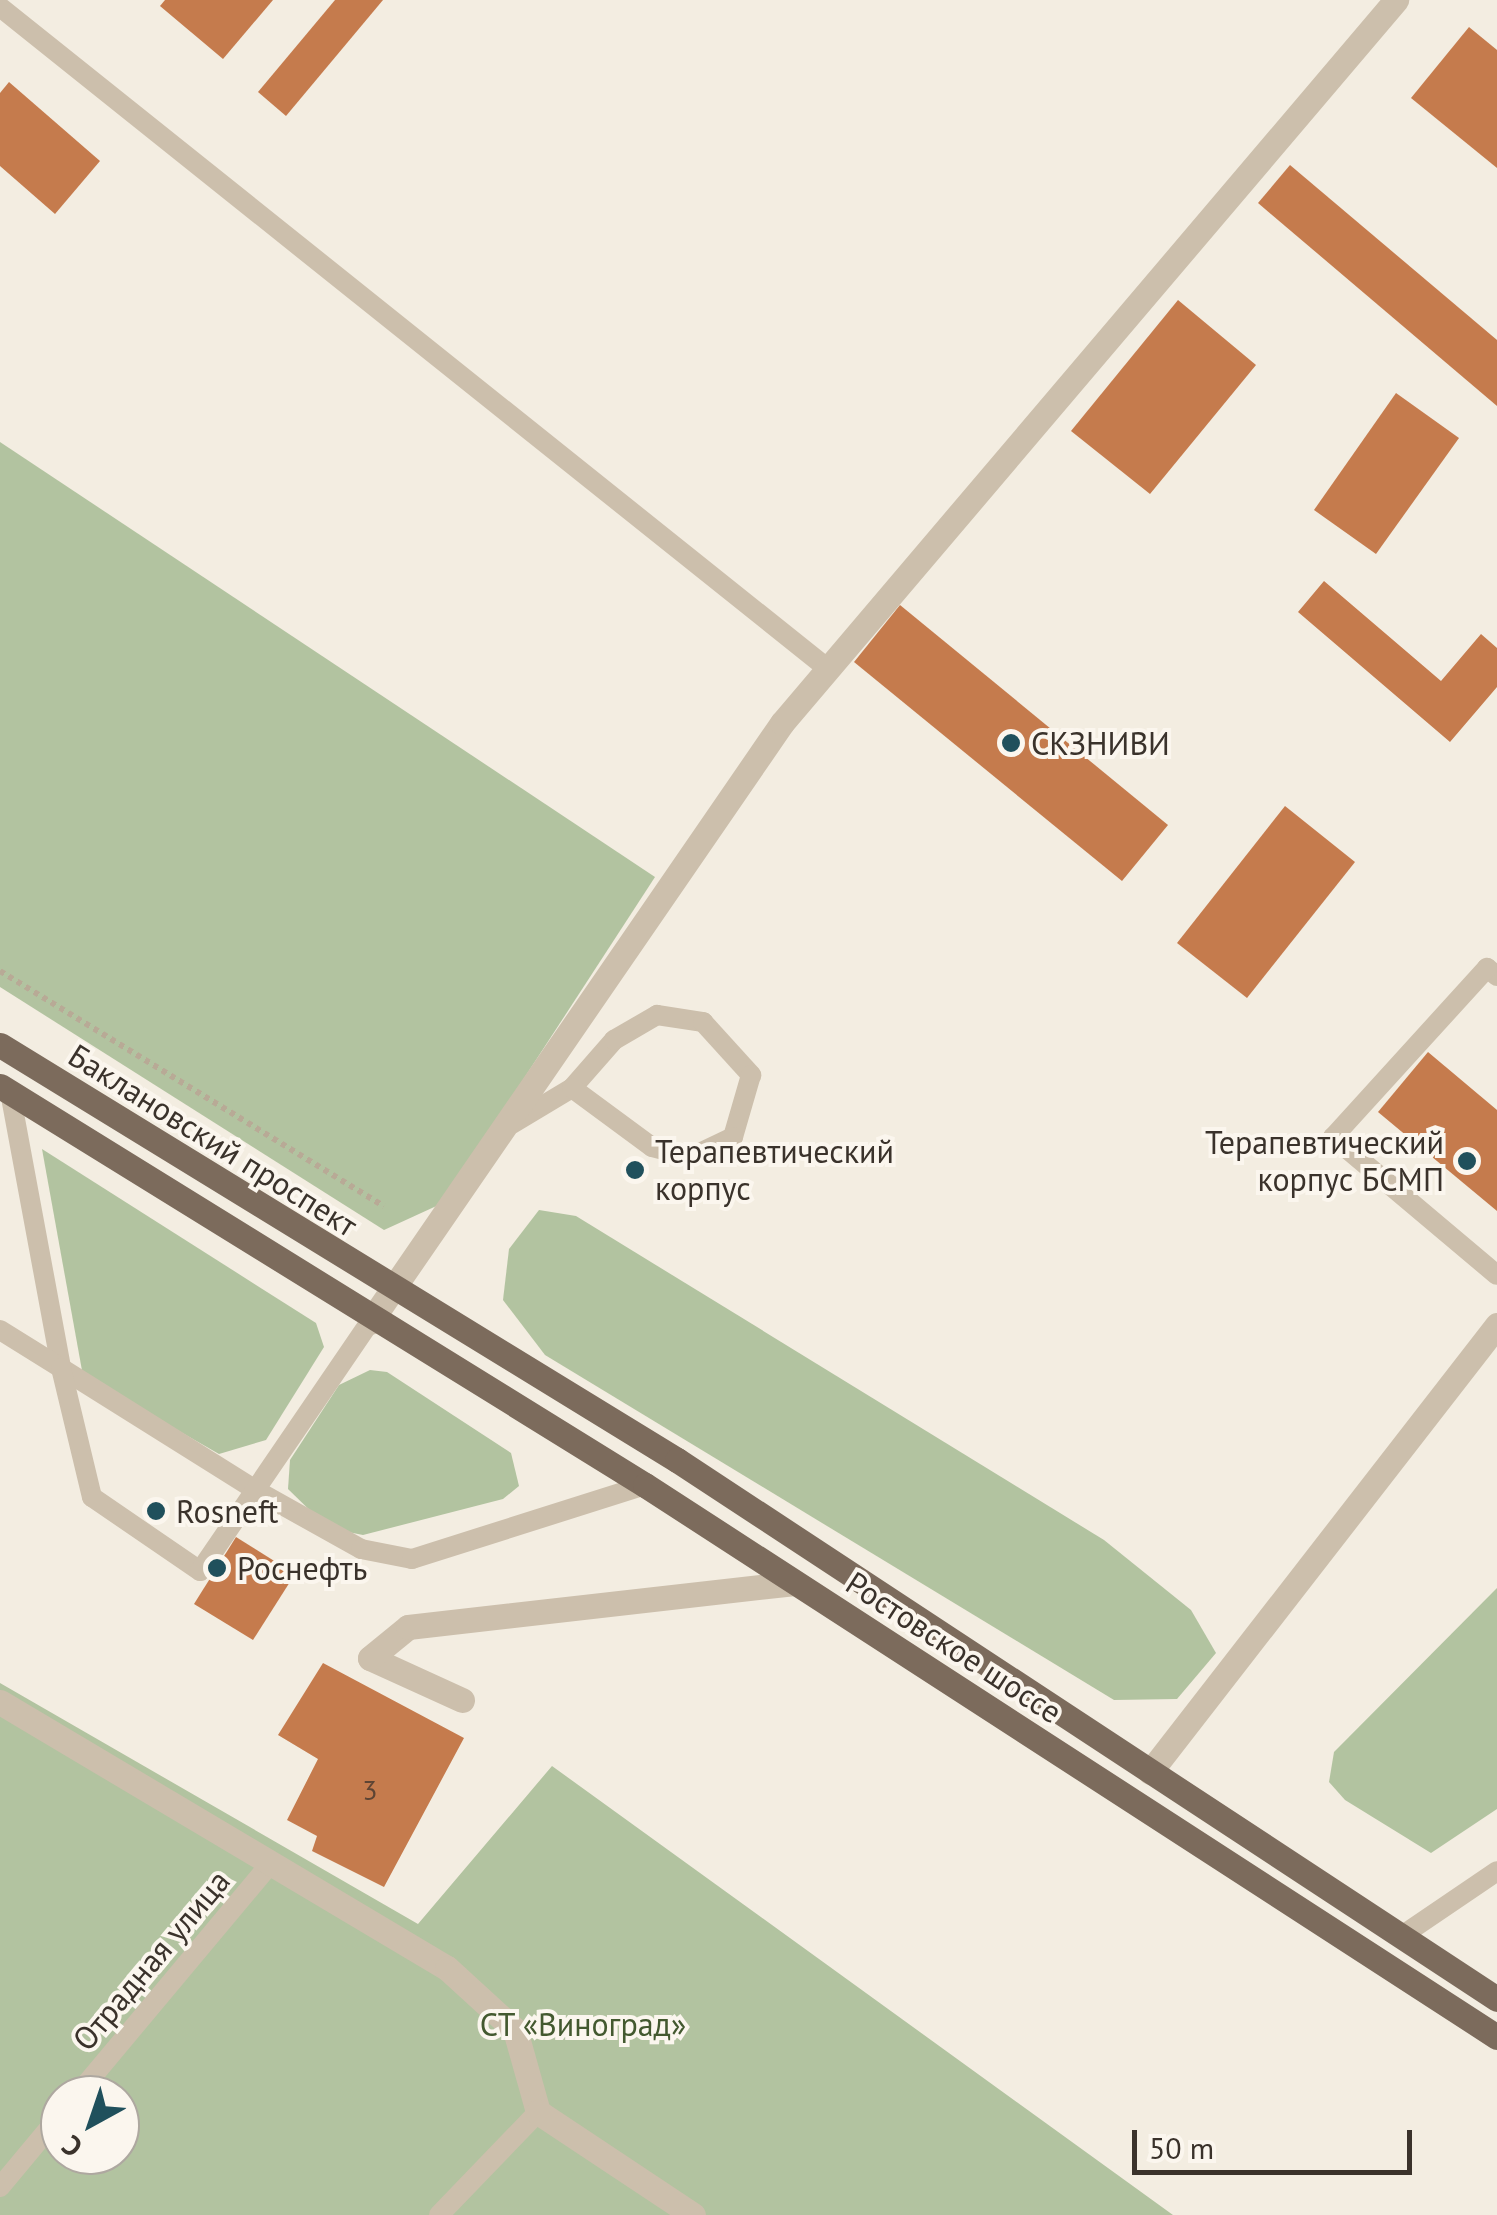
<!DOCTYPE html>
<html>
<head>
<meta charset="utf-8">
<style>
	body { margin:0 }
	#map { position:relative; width:1497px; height:2215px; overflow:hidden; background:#f3ede1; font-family:"PT Sans",sans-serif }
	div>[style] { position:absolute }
	.green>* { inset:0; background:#b2c3a0 }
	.building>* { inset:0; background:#c57b4d }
	.path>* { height:6px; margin-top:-3px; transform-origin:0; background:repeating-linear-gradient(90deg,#b8aa96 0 5px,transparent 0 10px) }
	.lane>* { height:20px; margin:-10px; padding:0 10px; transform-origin:10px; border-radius:10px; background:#ccbfac }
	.street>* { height:25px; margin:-12.5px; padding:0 12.5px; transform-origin:12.5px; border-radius:12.5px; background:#ccbfac }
	.primary>* { height:25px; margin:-12.5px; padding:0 12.5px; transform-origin:12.5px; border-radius:12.5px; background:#7c6b5c }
	.dots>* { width:28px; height:28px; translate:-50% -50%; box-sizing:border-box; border:5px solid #fbf6ee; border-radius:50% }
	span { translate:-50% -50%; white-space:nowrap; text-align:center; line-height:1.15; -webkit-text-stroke:8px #fbf6ee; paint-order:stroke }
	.number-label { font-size:28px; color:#5d4434 }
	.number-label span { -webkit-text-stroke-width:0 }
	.poi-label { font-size:32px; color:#3a322b }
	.left { translate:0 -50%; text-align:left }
	.right { translate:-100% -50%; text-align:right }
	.street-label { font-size:32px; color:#3a322b }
	.park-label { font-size:32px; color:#43592f }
	.north { position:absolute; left:40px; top:2075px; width:100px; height:100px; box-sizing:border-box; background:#fbf6ee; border:2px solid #aea8a0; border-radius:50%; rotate:220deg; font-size:28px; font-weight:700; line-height:40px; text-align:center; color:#3a322b }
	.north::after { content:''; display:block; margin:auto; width:35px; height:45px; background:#20505c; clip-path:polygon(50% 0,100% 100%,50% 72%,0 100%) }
	.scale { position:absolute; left:1132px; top:2130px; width:280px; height:45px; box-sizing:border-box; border:5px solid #3a322b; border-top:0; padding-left:12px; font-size:30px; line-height:35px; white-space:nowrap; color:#3a322b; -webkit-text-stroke:8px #fbf6ee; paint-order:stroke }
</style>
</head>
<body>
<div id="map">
	<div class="green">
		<i style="clip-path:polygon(0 442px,655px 877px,443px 1203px,384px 1230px,0 987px)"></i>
		<i style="clip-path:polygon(42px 1149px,316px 1323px,324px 1347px,266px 1440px,219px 1454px,83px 1376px)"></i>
		<i style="clip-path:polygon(539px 1210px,576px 1216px,1104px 1540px,1191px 1610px,1216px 1653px,1177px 1699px,1114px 1700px,545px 1355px,503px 1300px,509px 1249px)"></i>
		<i style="clip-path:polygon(370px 1370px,387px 1372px,511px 1453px,519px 1486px,503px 1499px,363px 1535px,328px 1528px,288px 1489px,290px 1460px,339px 1385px)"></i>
		<i style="clip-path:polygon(1497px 1588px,1497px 1809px,1431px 1853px,1345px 1800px,1329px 1782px,1334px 1752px)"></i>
		<i style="clip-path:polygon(evenodd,0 1683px,418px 1924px,552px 1766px,1173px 2215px,0 2215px,0 1683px,60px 2095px,120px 2095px,120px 2155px,60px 2155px,60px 2095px)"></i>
	</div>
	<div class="building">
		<i style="clip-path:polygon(165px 0,273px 0,223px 59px,160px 6px)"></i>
		<i style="clip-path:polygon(335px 0,383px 0,286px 116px,258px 92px)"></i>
		<i style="clip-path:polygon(1469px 27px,1497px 50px,1497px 168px,1411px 98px)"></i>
		<i style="clip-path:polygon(9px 82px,100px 161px,55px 214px,0 166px,0 93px)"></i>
		<i style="clip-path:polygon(1290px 165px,1497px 340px,1497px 406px,1258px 203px)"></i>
		<i style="clip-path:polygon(1178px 300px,1256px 365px,1150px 494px,1071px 431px)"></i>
		<i style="clip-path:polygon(1396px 393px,1459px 438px,1376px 554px,1314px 510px)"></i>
		<i style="clip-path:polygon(1324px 581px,1441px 681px,1481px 634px,1497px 648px,1497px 687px,1450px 742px,1298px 612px)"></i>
		<i style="clip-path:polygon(900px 605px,1168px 825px,1122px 881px,854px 662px)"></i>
		<i style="clip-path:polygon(1285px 806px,1355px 862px,1247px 998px,1177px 943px)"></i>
		<i style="clip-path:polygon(1428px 1052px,1497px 1110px,1497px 1211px,1378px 1112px)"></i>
		<i style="clip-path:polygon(236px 1537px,295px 1574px,253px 1640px,194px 1604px)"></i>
		<i style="clip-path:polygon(323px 1663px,464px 1738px,384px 1887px,312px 1851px,317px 1836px,287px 1820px,318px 1759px,278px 1735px)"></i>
	</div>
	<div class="path">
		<i style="left:0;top:971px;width:450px;rotate:31.5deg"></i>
	</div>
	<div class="lane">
		<i style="left:0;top:7px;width:1060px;rotate:38.64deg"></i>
		<i style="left:1497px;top:976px;width:13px;rotate:-141deg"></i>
		<i style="left:1487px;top:968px;width:229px;rotate:132.3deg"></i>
		<i style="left:1333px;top:1137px;width:214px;rotate:40.1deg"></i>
		<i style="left:10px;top:1092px;width:281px;rotate:79.5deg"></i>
		<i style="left:61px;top:1368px;width:234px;rotate:32.1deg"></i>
		<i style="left:259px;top:1492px;width:117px;rotate:29.2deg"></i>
		<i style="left:361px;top:1549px;width:52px;rotate:11.1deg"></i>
		<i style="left:412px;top:1559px;width:244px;rotate:-17.6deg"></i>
		<i style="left:512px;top:1124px;width:70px;rotate:-31deg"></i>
		<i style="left:572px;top:1088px;width:64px;rotate:-48.8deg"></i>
		<i style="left:614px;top:1040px;width:50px;rotate:-30.2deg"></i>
		<i style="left:657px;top:1015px;width:47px;rotate:8.7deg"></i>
		<i style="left:703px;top:1022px;width:72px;rotate:47.8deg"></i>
		<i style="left:751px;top:1075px;width:65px;rotate:106.2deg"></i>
		<i style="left:733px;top:1137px;width:47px;rotate:154.5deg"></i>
		<i style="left:691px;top:1157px;width:40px;rotate:-165.6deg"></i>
		<i style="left:652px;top:1147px;width:99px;rotate:-143.6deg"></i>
		<i style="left:0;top:1330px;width:72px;rotate:31.9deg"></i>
		<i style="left:61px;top:1368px;width:133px;rotate:76.5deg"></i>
		<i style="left:92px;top:1497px;width:131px;rotate:34.4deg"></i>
		<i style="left:200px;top:1571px;width:301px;rotate:-55.7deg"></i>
		<i style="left:1400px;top:1937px;width:117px;rotate:-34.2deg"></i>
		<i style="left:77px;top:2095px;width:302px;rotate:-50.1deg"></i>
		<i style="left:0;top:2187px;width:94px;rotate:-50.2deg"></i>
		<i style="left:439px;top:2215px;width:143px;rotate:-46.1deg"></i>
	</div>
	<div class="street">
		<i style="left:370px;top:1322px;width:727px;rotate:-55.48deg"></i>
		<i style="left:782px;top:723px;width:949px;rotate:-49.66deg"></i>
		<i style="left:462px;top:1700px;width:101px;rotate:-155.5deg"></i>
		<i style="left:370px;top:1658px;width:49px;rotate:-39.2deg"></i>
		<i style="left:408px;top:1627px;width:389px;rotate:-6.5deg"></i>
		<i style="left:0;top:1702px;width:520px;rotate:30.76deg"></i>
		<i style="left:447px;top:1968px;width:92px;rotate:42.4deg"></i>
		<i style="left:515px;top:2030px;width:85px;rotate:74.3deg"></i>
		<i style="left:538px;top:2112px;width:186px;rotate:33.6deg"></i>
		<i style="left:1150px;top:1772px;width:566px;rotate:-52.18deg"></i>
	</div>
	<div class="primary">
		<i style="left:0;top:1045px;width:794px;rotate:31.51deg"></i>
		<i style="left:677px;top:1460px;width:981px;rotate:33.32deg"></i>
		<i style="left:0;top:1086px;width:758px;rotate:31.74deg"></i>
		<i style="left:645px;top:1485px;width:1015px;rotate:32.94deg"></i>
	</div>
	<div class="dots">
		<i style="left:1011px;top:743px;background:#20505c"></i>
		<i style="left:1467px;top:1161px;background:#20505c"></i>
		<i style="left:635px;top:1170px;background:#20505c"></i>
		<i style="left:156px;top:1511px;background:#20505c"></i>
		<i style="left:217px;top:1568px;background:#20505c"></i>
	</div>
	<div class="number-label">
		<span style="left:370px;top:1790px">3</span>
	</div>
	<div class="poi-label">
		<span class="left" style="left:1031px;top:743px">СКЗНИВИ</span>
		<span class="right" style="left:1444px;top:1161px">Терапевтический<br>корпус БСМП</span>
		<span class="left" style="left:655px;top:1170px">Терапевтический<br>корпус</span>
		<span class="left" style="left:176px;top:1511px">Rosneft</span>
		<span class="left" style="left:237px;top:1568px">Роснефть</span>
	</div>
	<div class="street-label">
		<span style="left:213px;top:1140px;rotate:32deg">Баклановский проспект</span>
		<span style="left:954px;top:1647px;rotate:33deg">Ростовское шоссе</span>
		<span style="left:151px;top:1960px;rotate:-50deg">Отрадная улица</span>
	</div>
	<div class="park-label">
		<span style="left:583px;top:2024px">СТ «Виноград»</span>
	</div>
	<div class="north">С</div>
	<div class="scale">50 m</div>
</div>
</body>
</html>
